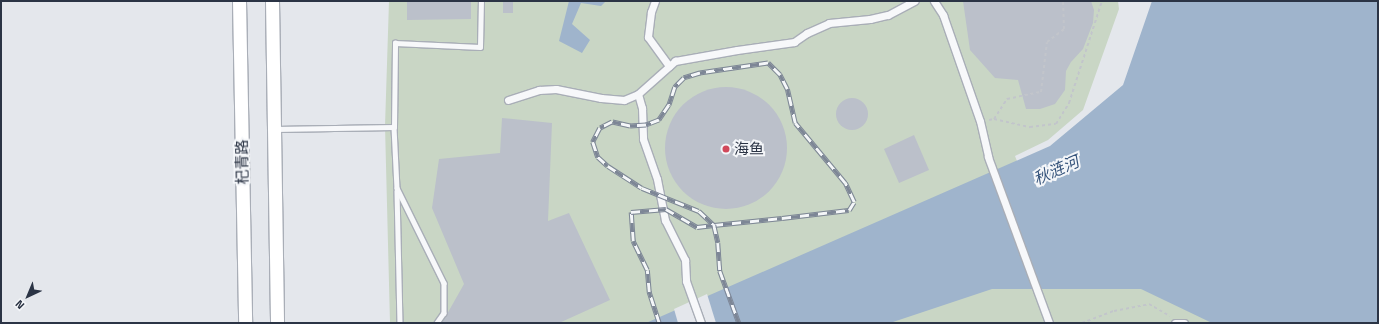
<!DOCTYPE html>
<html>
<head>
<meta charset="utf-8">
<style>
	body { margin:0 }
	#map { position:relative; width:1379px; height:324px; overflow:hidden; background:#e4e7ec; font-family:"Titillium Web","Noto Sans SC",sans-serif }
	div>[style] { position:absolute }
	.green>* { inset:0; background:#c9d6c5 }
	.water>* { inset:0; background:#9fb4cc }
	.pier>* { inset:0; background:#e4e7ec }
	.building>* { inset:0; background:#bbc0ca }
	.round { border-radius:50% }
	.path>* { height:2px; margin-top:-1px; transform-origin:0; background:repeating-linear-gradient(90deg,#c2c5cb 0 3px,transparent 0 6px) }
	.roads { filter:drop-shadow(1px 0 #a9aeb7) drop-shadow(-1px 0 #a9aeb7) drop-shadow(0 1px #a9aeb7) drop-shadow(0 -1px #a9aeb7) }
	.service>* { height:4.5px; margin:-2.25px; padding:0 2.25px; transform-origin:2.25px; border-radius:2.25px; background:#f7f8fa }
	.pedestrian>* { height:7px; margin:-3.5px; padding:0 3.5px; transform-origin:3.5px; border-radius:3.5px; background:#f7f8fa }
	.secondary>* { height:13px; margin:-6.5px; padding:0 6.5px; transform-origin:6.5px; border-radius:6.5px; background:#fff }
	.rail>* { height:4.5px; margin-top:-2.25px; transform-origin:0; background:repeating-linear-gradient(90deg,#f4f6f9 0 9px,#7d8696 0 18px); box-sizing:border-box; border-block:1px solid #7d8696 }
	.dots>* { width:11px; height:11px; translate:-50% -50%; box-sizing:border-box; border:2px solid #f4f6f9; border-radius:50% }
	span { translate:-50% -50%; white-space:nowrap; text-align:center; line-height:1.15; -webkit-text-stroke:4px #f4f6f9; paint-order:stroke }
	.poi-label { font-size:15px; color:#2b3445 }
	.left { translate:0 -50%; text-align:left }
	.street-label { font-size:15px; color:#2b3445 }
	.water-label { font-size:16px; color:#34527a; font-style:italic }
	.frame { position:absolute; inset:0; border:2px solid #2b3445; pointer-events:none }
	.north { position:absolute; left:8px; top:276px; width:40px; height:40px; -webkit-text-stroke:3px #f4f6f9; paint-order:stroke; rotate:224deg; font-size:11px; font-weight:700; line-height:16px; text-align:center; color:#2b3445 }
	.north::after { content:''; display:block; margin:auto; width:14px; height:18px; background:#2b3445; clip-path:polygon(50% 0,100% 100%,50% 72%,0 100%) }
</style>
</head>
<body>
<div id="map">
	<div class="green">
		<i style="clip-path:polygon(389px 1px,1118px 1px,1119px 9px,1083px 110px,1048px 140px,1015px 156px,1059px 271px,1150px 278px,1237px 323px,390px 323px,385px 126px)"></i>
	</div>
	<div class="water">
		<i style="clip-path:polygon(569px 1px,606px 1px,601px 6px,581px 3px,572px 24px,590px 40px,582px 53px,559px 41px)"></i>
		<i style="clip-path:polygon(1152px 1px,1378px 1px,1378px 323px,1212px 323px,1141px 289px,992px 289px,890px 323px,646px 323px,1050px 146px,1123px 85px)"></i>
	</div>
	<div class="pier">
		<i style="clip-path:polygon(707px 294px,716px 323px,678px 323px,674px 309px)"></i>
	</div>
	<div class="building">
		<i style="clip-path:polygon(407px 1px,471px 1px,471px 19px,407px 20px)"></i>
		<i style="clip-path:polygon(503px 1px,513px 1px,513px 13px,503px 13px)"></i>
		<i style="clip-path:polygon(963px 1px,1091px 1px,1094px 10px,1093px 23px,1083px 49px,1071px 62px,1066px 71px,1065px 90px,1055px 104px,1040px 109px,1026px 109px,1018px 80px,995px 78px,970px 50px)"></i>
		<i class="round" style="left:665px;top:87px;width:122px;height:122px"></i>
		<i class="round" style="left:836px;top:98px;width:32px;height:32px"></i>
		<i style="clip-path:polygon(502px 118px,552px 123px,548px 221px,569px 213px,610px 300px,559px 323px,442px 323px,464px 284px,432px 208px,439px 159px,500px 153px)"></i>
		<i style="clip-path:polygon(914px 135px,929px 170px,899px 183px,884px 149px)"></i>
	</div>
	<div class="path">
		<i style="left:994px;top:119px;width:24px;rotate:-57deg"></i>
		<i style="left:1007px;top:99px;width:35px;rotate:-12deg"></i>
		<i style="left:1041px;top:92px;width:50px;rotate:-83.2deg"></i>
		<i style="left:1047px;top:42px;width:21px;rotate:-37deg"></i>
		<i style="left:1064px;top:29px;width:28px;rotate:-92deg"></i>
		<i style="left:989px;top:120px;width:5px;rotate:-11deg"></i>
		<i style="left:994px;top:119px;width:37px;rotate:13deg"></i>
		<i style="left:1030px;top:127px;width:26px;rotate:-7deg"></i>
		<i style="left:1056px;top:124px;width:25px;rotate:-58deg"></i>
		<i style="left:1069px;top:103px;width:107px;rotate:-72.1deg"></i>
		<i style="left:1082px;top:323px;width:34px;rotate:-21deg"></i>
		<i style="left:1114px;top:311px;width:36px;rotate:-11deg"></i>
		<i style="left:1149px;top:304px;width:24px;rotate:30deg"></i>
	</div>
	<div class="roads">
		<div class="service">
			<i style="left:394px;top:127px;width:84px;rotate:-89.3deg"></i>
			<i style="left:395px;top:43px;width:85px;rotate:2.7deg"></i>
			<i style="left:480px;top:47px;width:46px;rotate:-88.8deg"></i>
			<i style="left:275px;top:129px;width:119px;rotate:-1deg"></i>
			<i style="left:394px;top:127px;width:61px;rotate:87.2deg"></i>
			<i style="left:397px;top:188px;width:106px;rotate:63.7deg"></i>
			<i style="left:444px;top:283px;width:30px;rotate:90deg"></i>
			<i style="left:444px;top:313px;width:12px;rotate:125deg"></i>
			<i style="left:397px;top:191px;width:132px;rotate:88.7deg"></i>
		</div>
		<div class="pedestrian">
			<i style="left:655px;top:1px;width:12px;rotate:110deg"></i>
			<i style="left:651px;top:12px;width:25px;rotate:97deg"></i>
			<i style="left:648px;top:37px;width:36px;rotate:54deg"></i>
			<i style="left:934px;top:1px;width:17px;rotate:57deg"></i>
			<i style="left:943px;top:15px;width:112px;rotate:70.8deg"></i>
			<i style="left:980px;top:121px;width:37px;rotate:77deg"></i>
			<i style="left:988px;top:157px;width:177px;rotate:69.8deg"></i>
			<i style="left:638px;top:94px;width:15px;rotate:74deg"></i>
			<i style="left:642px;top:108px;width:31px;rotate:88deg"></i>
			<i style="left:643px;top:139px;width:42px;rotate:70.7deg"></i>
			<i style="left:657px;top:179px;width:42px;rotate:79deg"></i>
			<i style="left:665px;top:220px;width:45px;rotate:63.4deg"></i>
			<i style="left:685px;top:260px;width:21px;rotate:87deg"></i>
			<i style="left:686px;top:281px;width:45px;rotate:70.3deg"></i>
			<i style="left:508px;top:100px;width:33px;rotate:-18deg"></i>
			<i style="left:539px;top:90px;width:17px;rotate:-3deg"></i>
			<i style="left:556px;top:89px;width:46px;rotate:11.3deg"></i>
			<i style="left:601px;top:98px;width:23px;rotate:5deg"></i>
			<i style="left:624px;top:100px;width:15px;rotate:-23deg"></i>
			<i style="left:638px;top:94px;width:50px;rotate:-41.7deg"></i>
			<i style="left:675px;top:61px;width:63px;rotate:-10.1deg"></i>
			<i style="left:737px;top:50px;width:58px;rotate:-8deg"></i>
			<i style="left:794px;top:42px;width:16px;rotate:-35deg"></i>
			<i style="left:807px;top:33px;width:24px;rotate:-24deg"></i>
			<i style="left:829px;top:23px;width:41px;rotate:-5.6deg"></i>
			<i style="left:870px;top:19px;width:18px;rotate:-13deg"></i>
			<i style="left:888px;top:15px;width:30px;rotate:-28deg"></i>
			<i style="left:1175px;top:323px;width:9px"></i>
		</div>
		<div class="secondary">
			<i style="left:239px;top:1px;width:322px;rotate:88.9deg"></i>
			<i style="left:272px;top:1px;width:322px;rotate:89.1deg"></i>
		</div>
	</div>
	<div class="rail">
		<i style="left:659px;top:323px;width:33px;rotate:-108deg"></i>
		<i style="left:649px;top:292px;width:22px;rotate:-95deg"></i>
		<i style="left:647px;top:270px;width:32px;rotate:-116deg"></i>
		<i style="left:633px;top:241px;width:29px;rotate:-94deg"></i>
		<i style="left:631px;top:212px;width:35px;rotate:-5deg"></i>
		<i style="left:666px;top:209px;width:36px;rotate:30deg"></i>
		<i style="left:697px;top:227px;width:17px;rotate:-7deg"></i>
		<i style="left:714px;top:225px;width:68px;rotate:-5.9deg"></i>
		<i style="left:782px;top:218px;width:67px;rotate:-6.8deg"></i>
		<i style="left:849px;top:210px;width:9px;rotate:-58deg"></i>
		<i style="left:854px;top:202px;width:21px;rotate:-115deg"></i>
		<i style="left:845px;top:183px;width:78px;rotate:-129.8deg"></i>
		<i style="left:795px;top:123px;width:35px;rotate:-103deg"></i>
		<i style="left:787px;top:89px;width:16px;rotate:-117deg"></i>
		<i style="left:780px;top:75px;width:17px;rotate:-135deg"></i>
		<i style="left:768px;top:63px;width:69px;rotate:171.6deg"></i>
		<i style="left:700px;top:73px;width:17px;rotate:163deg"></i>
		<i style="left:684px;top:78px;width:13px;rotate:135deg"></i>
		<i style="left:675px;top:87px;width:19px;rotate:108deg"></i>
		<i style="left:669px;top:105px;width:18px;rotate:124deg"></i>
		<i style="left:659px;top:120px;width:14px;rotate:159deg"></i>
		<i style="left:646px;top:125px;width:16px;rotate:176deg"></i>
		<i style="left:630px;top:126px;width:18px;rotate:-167deg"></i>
		<i style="left:612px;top:122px;width:13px;rotate:153deg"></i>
		<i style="left:600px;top:128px;width:16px;rotate:117deg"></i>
		<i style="left:593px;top:142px;width:16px;rotate:72deg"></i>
		<i style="left:598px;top:157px;width:13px;rotate:42deg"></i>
		<i style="left:608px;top:166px;width:40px;rotate:32.9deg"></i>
		<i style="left:642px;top:188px;width:61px;rotate:22deg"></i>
		<i style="left:699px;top:211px;width:21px;rotate:43deg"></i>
		<i style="left:714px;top:225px;width:18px;rotate:77deg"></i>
		<i style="left:718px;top:243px;width:28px;rotate:86deg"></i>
		<i style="left:720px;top:271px;width:55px;rotate:69.9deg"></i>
	</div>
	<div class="dots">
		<i style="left:726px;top:149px;background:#d1495b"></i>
	</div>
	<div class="poi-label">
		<span class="left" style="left:734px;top:149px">海鱼</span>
	</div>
	<div class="street-label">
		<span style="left:242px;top:162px;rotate:-91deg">杞青路</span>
	</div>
	<div class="water-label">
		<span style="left:1056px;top:170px;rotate:-24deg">秋涟河</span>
	</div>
	<div class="frame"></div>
	<div class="north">N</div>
</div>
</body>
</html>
